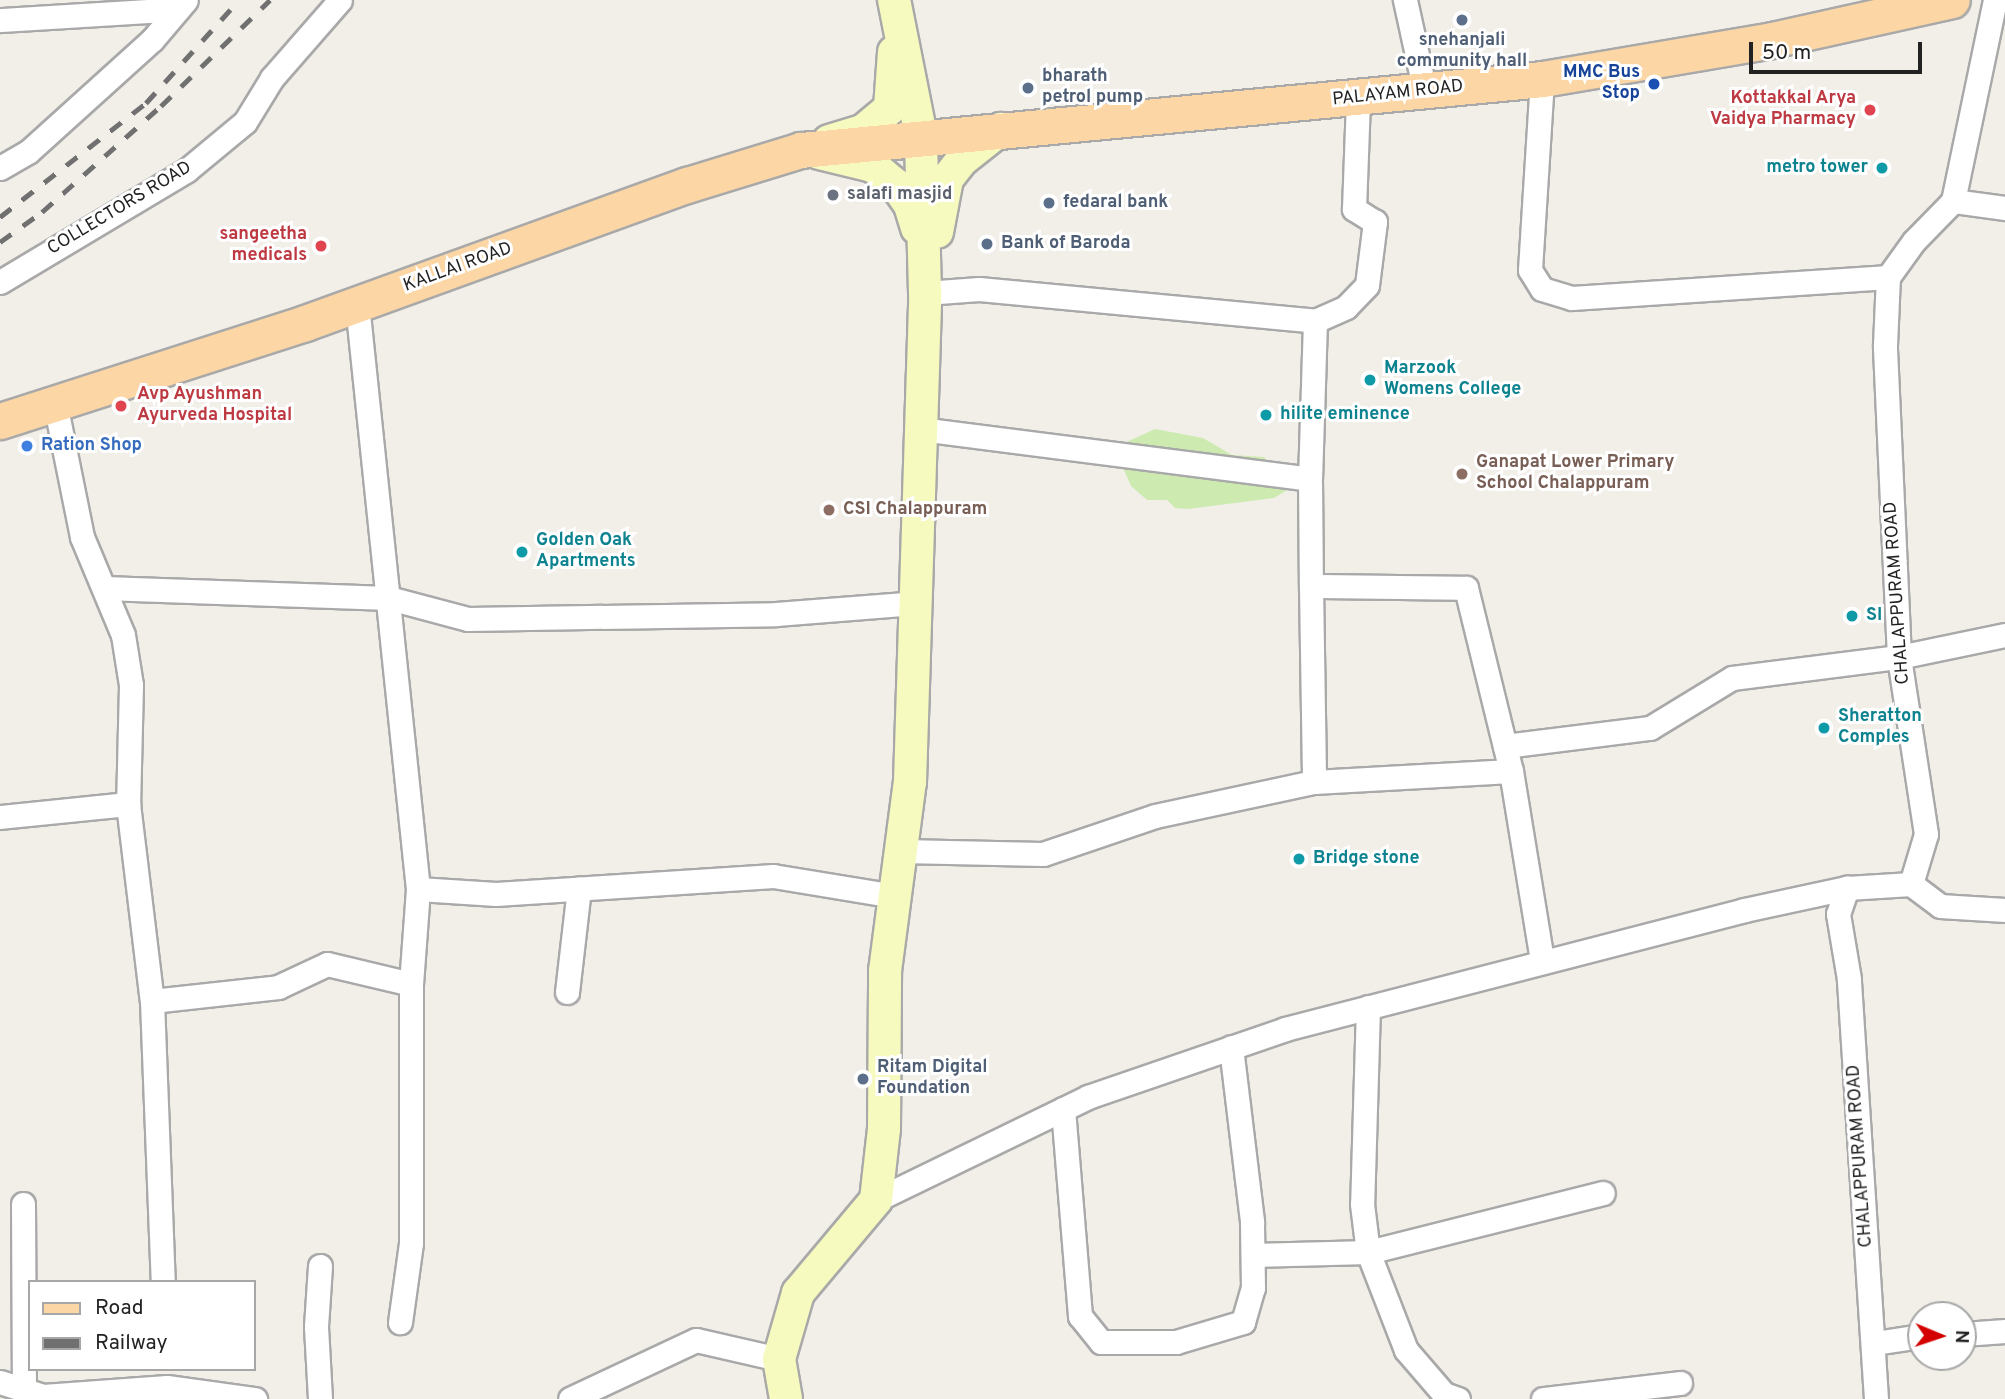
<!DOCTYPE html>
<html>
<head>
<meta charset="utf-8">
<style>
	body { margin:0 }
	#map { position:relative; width:2005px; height:1399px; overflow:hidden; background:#f2efe9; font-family:Overpass,sans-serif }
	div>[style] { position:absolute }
	.grass>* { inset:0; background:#cdebb0 }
	.roads { filter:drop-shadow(2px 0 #a9a9a9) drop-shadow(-2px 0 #a9a9a9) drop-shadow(0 2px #a9a9a9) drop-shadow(0 -2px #a9a9a9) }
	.minor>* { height:23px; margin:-11.5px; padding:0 11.5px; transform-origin:11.5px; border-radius:11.5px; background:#fff }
	.secondary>* { height:32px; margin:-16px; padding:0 16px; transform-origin:16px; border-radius:16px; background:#f7fabf }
	.primary>* { height:35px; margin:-17.5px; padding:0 17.5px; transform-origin:17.5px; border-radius:17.5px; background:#fcd6a4 }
	.rail>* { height:5px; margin-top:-2.5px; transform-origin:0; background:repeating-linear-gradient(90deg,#707070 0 14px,transparent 0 28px) }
	.dots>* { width:19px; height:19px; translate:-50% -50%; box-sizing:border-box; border:4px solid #fff; border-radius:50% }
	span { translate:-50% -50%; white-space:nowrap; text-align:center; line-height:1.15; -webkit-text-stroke:6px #fff; paint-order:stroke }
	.service-label { font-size:18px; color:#4e5e75; font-weight:700 }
	.left { translate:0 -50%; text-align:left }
	.transit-label { font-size:18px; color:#164399; font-weight:700 }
	.right { translate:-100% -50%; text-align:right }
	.street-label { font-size:18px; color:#222 }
	.health-label { font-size:18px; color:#be3a42; font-weight:700 }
	.culture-label { font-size:18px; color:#0d838f; font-weight:700 }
	.worship-label { font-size:18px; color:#5b616d; font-weight:700 }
	.shop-label { font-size:18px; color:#366cbe; font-weight:700 }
	.education-label { font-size:18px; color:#785e54; font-weight:700 }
	.legend { position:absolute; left:28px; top:1280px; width:228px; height:91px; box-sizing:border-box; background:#fff; border:2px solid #a7a7a7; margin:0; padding:9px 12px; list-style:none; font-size:21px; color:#222 }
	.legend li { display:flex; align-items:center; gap:14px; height:35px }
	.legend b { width:35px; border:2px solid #a7a7a7 }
	.north { position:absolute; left:1907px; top:1301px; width:70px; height:70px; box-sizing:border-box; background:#fff; border:2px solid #a7a7a7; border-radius:50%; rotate:92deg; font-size:19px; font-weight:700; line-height:28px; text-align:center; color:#222 }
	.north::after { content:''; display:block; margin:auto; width:24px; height:32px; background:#d40000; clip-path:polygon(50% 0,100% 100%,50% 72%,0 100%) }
	.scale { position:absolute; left:1749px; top:42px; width:173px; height:32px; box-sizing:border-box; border:4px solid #222; border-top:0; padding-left:9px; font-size:21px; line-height:24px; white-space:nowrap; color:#222; -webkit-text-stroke:5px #fff; paint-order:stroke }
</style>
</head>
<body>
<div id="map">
	<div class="grass">
		<i style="clip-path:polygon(1155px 429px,1203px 438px,1232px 455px,1264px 457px,1292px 487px,1274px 498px,1188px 509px,1175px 508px,1167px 500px,1147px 500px,1131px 486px,1120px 461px,1122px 444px)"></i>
	</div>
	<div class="roads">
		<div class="minor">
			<i style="left:1405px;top:0;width:94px;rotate:77.7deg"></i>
			<i style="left:0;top:20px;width:178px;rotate:-3.5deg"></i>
			<i style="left:1542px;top:79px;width:191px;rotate:93.6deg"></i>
			<i style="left:1530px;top:270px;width:22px;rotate:58deg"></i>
			<i style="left:1542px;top:289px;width:31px;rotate:17deg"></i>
			<i style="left:1572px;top:298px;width:317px;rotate:-3.8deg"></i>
			<i style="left:0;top:168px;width:32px;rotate:-30deg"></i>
			<i style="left:28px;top:152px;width:167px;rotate:-42.1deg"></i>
			<i style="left:152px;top:40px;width:52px;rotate:-49.6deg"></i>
			<i style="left:1953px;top:201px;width:52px;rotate:7.7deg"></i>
			<i style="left:0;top:282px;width:218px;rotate:-30.9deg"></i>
			<i style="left:187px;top:170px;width:75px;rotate:-39.6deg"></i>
			<i style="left:245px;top:122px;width:52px;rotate:-58.5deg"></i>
			<i style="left:272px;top:78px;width:103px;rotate:-48.9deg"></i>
			<i style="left:925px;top:293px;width:54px;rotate:-4.2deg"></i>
			<i style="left:979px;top:289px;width:338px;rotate:5.4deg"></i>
			<i style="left:1315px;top:321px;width:158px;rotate:91.8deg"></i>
			<i style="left:357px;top:304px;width:588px;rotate:84.05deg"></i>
			<i style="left:418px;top:889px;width:95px;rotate:94.2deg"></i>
			<i style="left:1315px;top:321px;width:34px;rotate:-24deg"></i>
			<i style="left:1346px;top:307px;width:30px;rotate:-46deg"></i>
			<i style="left:1367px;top:285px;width:64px;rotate:-82.8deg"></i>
			<i style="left:1375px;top:222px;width:25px;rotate:-148deg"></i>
			<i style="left:1354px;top:209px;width:111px;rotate:-87.9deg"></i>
			<i style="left:55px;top:403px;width:137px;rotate:78.6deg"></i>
			<i style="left:82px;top:537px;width:106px;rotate:67.3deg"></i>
			<i style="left:123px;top:635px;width:51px;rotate:80.9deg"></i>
			<i style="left:131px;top:685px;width:119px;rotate:91.4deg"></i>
			<i style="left:128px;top:804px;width:198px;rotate:83.1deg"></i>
			<i style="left:152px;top:1001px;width:281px;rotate:87.8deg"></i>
			<i style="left:921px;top:429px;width:392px;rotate:7.3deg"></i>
			<i style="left:1310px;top:479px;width:107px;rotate:89.5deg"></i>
			<i style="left:1311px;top:586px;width:155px;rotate:0.7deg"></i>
			<i style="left:1466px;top:588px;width:188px;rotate:76.2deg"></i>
			<i style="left:1511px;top:771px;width:193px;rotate:80.7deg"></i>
			<i style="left:1311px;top:586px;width:196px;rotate:89.1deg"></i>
			<i style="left:104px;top:588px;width:285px;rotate:2deg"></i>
			<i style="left:389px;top:598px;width:82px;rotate:14.9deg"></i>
			<i style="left:468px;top:619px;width:308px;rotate:-0.9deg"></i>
			<i style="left:776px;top:614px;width:139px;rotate:-4.5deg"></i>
			<i style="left:1505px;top:746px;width:146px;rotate:-7.1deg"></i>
			<i style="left:1650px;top:728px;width:96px;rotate:-31.4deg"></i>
			<i style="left:1732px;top:678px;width:168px;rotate:-7.2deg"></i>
			<i style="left:1899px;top:657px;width:108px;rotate:-11.7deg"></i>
			<i style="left:0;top:817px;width:129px;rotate:-5.8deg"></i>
			<i style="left:901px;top:851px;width:142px;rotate:1.2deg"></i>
			<i style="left:1043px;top:854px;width:118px;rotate:-18.7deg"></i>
			<i style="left:1155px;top:816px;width:163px;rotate:-12.1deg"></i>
			<i style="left:1314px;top:782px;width:197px;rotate:-3.2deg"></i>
			<i style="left:1911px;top:884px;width:36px;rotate:37deg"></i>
			<i style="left:1940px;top:906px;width:65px;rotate:3.5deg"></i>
			<i style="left:418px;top:889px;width:78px;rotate:3.7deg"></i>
			<i style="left:496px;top:894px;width:278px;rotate:-3.7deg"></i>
			<i style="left:773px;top:876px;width:124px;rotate:9.3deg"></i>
			<i style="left:567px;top:992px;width:104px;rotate:-83.4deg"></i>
			<i style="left:152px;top:1001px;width:127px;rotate:-6.3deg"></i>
			<i style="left:278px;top:987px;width:54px;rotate:-25.1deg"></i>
			<i style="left:327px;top:964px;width:86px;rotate:13.4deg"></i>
			<i style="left:411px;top:984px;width:259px;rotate:90deg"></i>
			<i style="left:411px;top:1243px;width:80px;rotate:97.9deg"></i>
			<i style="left:1368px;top:1007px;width:197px;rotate:91.7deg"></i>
			<i style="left:1362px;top:1204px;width:48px;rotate:82.9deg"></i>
			<i style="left:1368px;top:1252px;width:242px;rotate:-14.1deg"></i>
			<i style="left:1063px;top:1109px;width:208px;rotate:85.3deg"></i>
			<i style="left:1080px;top:1316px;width:33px;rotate:51deg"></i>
			<i style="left:1101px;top:1342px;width:75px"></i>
			<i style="left:1176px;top:1342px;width:70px;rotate:-16.6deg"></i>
			<i style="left:1243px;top:1322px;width:35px;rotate:-74deg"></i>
			<i style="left:1253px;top:1288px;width:67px;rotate:-90.9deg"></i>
			<i style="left:1252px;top:1221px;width:175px;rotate:-96.9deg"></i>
			<i style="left:876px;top:1200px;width:236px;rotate:-25.9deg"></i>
			<i style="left:1088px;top:1097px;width:208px;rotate:-19deg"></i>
			<i style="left:1285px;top:1029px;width:474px;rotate:-14.5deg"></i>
			<i style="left:1744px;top:910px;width:105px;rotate:-12.1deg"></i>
			<i style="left:23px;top:1204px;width:185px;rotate:89.7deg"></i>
			<i style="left:1253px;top:1255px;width:115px;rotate:-1.5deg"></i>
			<i style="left:1368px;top:1252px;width:105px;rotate:68.8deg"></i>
			<i style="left:1406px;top:1350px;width:58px;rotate:49.2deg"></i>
			<i style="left:1444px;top:1394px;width:15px;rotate:20deg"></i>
			<i style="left:320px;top:1266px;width:61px;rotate:93.8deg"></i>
			<i style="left:316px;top:1327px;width:72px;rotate:86.8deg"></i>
			<i style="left:1963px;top:1334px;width:42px;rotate:-4.1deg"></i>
			<i style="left:1875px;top:1343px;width:47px;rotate:-8.7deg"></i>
			<i style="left:0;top:1382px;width:45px;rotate:18deg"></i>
			<i style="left:43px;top:1396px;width:124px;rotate:-4.2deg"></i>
			<i style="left:167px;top:1387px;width:89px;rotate:7.8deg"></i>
			<i style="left:570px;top:1399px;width:139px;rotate:-25.1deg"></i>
			<i style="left:696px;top:1340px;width:85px;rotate:12.9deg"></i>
			<i style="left:1543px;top:1399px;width:138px;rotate:-6.7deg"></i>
			<i style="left:1876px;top:1399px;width:421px;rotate:-93.7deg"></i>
			<i style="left:1849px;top:979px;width:66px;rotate:-99.6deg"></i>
			<i style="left:1838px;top:914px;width:28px;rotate:-71deg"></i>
			<i style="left:1847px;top:888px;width:64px;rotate:-3.6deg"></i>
			<i style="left:1911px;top:884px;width:52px;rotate:-73.3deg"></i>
			<i style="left:1926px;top:834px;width:179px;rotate:-98.7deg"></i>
			<i style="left:1899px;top:657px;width:312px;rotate:-92.6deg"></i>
			<i style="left:1885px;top:345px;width:68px;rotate:-87.5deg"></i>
			<i style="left:1888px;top:277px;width:44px;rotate:-54.2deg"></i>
			<i style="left:1914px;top:241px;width:56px;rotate:-45.7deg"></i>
			<i style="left:1953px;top:201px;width:205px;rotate:-78.2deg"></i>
		</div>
		<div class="secondary">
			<i style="left:829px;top:141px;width:37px;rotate:-17deg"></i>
			<i style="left:864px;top:130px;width:34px;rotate:-40deg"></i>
			<i style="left:890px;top:108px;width:56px;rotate:-85.9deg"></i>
			<i style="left:819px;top:153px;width:56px;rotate:13.5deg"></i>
			<i style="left:873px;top:166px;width:30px;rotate:40deg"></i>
			<i style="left:896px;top:185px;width:24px;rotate:55deg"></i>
			<i style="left:910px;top:205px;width:24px;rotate:73deg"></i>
			<i style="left:937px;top:232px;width:54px;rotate:-79.3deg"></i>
			<i style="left:947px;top:179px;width:24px;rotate:-52deg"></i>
			<i style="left:962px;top:160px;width:50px;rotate:-38.5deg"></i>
			<i style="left:786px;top:1399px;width:41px;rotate:-99.9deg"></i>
			<i style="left:779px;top:1359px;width:69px;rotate:-73.9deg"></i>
			<i style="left:798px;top:1293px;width:121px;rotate:-50deg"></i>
			<i style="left:876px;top:1200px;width:71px;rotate:-83.6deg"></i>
			<i style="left:884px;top:1129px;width:158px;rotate:-89.6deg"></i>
			<i style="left:885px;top:971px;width:191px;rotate:-82.5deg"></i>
			<i style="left:910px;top:782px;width:489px;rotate:-88.2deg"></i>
			<i style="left:925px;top:293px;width:157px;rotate:-91.5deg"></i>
			<i style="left:921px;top:136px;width:139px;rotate:-101.2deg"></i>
		</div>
		<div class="primary">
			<i style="left:0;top:421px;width:320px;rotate:-17.8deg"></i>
			<i style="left:305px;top:323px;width:406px;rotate:-19.9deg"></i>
			<i style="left:687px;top:185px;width:119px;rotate:-17.1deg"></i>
			<i style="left:801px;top:150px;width:744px;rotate:-5.47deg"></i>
			<i style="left:1542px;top:79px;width:233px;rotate:-9.6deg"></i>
			<i style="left:1772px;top:40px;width:184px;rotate:-12.5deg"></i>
		</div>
	</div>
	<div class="rail">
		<i style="left:0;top:217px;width:185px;rotate:-38deg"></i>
		<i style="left:146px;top:103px;width:139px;rotate:-47.9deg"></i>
		<i style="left:0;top:242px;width:52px;rotate:-35.5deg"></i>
		<i style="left:42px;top:212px;width:159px;rotate:-41.7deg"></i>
		<i style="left:161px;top:106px;width:152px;rotate:-44.2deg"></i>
	</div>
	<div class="dots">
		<i style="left:1462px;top:20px;background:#5c6f8a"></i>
		<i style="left:1654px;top:84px;background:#1a4fb4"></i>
		<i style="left:1028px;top:88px;background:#5c6f8a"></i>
		<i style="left:1870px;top:110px;background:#e0444e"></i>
		<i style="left:1882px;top:168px;background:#0f9aa8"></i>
		<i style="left:833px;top:195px;background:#6b7280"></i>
		<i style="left:1049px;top:203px;background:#5c6f8a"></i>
		<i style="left:987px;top:244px;background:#5c6f8a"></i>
		<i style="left:321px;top:246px;background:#e0444e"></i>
		<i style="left:1370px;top:380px;background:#0f9aa8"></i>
		<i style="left:121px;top:406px;background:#e0444e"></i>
		<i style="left:1266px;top:415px;background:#0f9aa8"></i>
		<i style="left:27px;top:446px;background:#3f7fe0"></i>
		<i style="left:1462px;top:474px;background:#8d6e63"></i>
		<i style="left:829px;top:510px;background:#8d6e63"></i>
		<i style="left:522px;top:552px;background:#0f9aa8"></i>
		<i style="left:1852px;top:616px;background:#0f9aa8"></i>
		<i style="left:1824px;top:728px;background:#0f9aa8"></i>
		<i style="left:1299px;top:859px;background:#0f9aa8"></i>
		<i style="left:863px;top:1079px;background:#5c6f8a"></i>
	</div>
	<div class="service-label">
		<span style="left:1462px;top:52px">snehanjali<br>community hall</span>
		<span class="left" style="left:1042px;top:88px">bharath<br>petrol pump</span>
		<span class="left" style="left:1063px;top:203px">fedaral bank</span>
		<span class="left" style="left:1001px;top:244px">Bank of Baroda</span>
		<span class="left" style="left:877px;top:1079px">Ritam Digital<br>Foundation</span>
	</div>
	<div class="transit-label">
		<span class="right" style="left:1640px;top:84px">MMC Bus<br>Stop</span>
	</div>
	<div class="street-label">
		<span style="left:1398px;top:94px;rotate:-6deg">PALAYAM ROAD</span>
		<span style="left:120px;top:209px;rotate:-31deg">COLLECTORS ROAD</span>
		<span style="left:458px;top:268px;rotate:-20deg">KALLAI ROAD</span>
		<span style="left:1898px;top:593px;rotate:-94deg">CHALAPPURAM ROAD</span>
		<span style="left:1861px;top:1156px;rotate:-94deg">CHALAPPURAM ROAD</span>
	</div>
	<div class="health-label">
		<span class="right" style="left:1856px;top:110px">Kottakkal Arya<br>Vaidya Pharmacy</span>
		<span class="right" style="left:307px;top:246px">sangeetha<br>medicals</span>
		<span class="left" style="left:137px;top:406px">Avp Ayushman<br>Ayurveda Hospital</span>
	</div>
	<div class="culture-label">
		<span class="right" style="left:1868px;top:168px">metro tower</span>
		<span class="left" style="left:1384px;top:380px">Marzook<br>Womens College</span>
		<span class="left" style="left:1280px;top:415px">hilite eminence</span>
		<span class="left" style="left:536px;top:552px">Golden Oak<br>Apartments</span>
		<span class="left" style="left:1866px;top:616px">SI</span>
		<span class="left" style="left:1838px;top:728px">Sheratton<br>Comples</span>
		<span class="left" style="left:1313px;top:859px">Bridge stone</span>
	</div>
	<div class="worship-label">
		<span class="left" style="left:847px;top:195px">salafi masjid</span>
	</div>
	<div class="shop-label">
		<span class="left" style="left:41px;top:446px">Ration Shop</span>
	</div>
	<div class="education-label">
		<span class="left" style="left:1476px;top:474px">Ganapat Lower Primary<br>School Chalappuram</span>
		<span class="left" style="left:843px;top:510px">CSI Chalappuram</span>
	</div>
	<ul class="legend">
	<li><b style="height:9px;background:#fcd6a4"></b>Road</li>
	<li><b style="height:9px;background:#707070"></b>Railway</li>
	</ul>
	<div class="north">N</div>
	<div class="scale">50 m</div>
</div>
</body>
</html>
